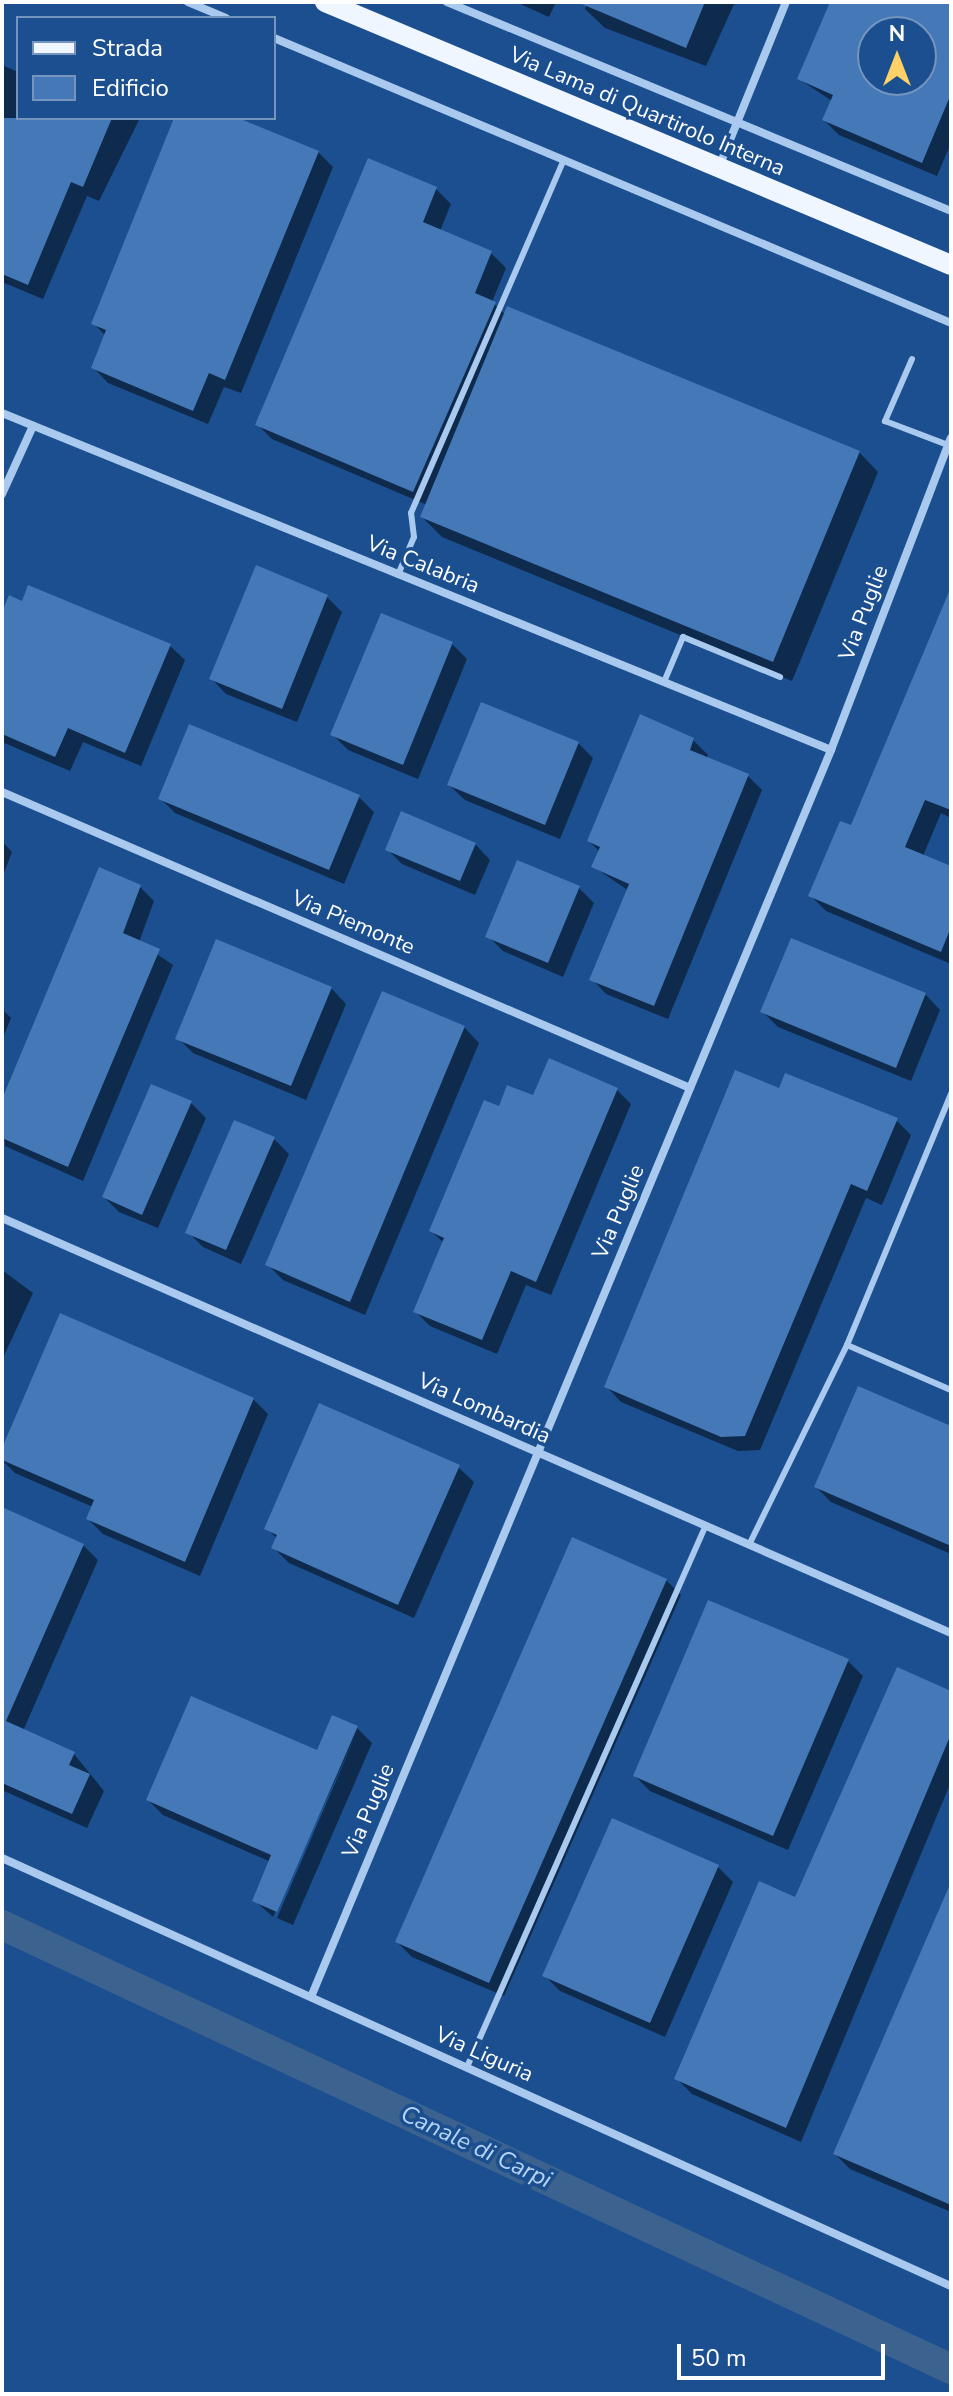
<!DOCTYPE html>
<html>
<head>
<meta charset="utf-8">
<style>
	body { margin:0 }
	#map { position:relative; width:953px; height:2396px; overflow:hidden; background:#1b4f8f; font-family:"Nunito Sans",sans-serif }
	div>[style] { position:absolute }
	.shadow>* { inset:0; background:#0007 }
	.canal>* { height:30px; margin:-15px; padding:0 15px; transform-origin:15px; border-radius:15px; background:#3c6290 }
	.building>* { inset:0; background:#4478b7 }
	.lane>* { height:6px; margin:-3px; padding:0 3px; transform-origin:3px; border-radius:3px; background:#a9c9ee }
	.street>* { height:8px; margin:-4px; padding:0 4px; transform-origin:4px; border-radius:4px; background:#a9c9ee }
	.primary>* { height:20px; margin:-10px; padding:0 10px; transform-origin:10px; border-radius:10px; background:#f0f6ff }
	span { translate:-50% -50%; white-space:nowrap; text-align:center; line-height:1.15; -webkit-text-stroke:7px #1b4f8f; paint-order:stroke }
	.street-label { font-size:22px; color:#fff }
	.water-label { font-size:24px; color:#b5d3f5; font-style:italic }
	.frame { position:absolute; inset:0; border:4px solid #fff; pointer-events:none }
	.legend { position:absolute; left:16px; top:16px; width:260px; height:104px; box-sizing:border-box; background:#1b4f8f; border:2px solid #7695bc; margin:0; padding:10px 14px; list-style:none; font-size:24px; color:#fff }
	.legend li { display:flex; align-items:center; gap:16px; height:40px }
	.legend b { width:40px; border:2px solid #7695bc }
	.north { position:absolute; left:857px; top:16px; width:80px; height:80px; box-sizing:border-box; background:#1b4f8f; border:2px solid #7695bc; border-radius:50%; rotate:0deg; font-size:22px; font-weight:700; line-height:32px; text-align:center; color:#fff }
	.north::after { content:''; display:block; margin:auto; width:28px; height:36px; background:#ffd166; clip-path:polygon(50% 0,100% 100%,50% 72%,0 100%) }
	.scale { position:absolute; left:677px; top:2344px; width:208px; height:36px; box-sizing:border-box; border:4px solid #fff; border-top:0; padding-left:10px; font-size:24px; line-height:28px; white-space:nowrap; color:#fff; -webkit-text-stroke:6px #1b4f8f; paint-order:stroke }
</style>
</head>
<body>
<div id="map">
	<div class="shadow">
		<i style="clip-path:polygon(516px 2px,556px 2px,549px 17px)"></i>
		<i style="clip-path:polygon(588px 2px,735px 2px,706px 66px,605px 28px,585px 9px)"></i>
		<i style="clip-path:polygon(evenodd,832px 2px,951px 2px,951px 143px,937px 176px,839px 135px,824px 120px,832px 101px,799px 79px,832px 2px,873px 32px,921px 32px,921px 80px,873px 80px,873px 32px)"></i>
		<i style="clip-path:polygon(2px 65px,18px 72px,18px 118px,140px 118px,99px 201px,87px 196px,43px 299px,2px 282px)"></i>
		<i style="clip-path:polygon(177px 118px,233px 118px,318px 152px,333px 167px,241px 393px,224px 387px,208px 424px,108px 383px,93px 367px,106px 336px,93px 323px)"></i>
		<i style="clip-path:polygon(436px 189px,451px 204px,440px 231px,491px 253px,506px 268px,492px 302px,506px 315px,859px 452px,878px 472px,792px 681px,442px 537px,422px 517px,427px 505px,272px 439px,257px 424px)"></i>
		<i style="clip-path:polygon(327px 597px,342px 612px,297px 722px,226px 694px,211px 678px)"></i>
		<i style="clip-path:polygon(951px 598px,951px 818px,941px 813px,923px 856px,951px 868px,951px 964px,826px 911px,811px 896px,852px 827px)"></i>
		<i style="clip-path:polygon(2px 610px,169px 645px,185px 660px,141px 766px,83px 742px,70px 771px,2px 742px)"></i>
		<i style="clip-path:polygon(382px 615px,452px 644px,467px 659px,418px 779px,348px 750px,333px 735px)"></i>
		<i style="clip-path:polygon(693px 740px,708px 755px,706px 759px,748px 776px,762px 790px,668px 1019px,606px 994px,592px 979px,629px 891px,594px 867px,600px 852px,589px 841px)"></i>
		<i style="clip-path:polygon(578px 743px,593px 758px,560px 839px,465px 800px,449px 785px)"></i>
		<i style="clip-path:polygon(359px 797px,374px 812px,344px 884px,175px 813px,160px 798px)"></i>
		<i style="clip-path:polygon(2px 841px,12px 852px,2px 878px)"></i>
		<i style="clip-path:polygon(475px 844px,490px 860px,475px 895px,402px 864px,387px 849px)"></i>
		<i style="clip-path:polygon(140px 887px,154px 901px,139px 942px,173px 965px,83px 1181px,5px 1146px,2px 1104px)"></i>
		<i style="clip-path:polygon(579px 888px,594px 903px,563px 977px,503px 951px,488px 936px)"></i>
		<i style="clip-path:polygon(331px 988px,346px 1004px,306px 1100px,193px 1053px,178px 1038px)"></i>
		<i style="clip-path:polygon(925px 994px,940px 1010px,911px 1081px,778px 1027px,763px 1012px)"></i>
		<i style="clip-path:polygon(2px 1009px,11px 1018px,2px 1040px)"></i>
		<i style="clip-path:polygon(464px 1027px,479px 1043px,365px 1315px,283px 1280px,268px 1265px)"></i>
		<i style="clip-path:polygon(617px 1090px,631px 1104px,551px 1295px,526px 1285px,497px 1354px,430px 1326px,415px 1311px,444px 1243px,431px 1231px,500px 1108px,534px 1098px)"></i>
		<i style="clip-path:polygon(780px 1091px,896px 1120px,911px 1135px,882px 1205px,866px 1198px,760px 1450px,738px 1451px,621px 1402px,607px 1387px)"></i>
		<i style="clip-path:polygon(191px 1103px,206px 1118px,158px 1228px,119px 1212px,104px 1197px)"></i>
		<i style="clip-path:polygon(274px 1139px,289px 1154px,241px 1264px,203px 1247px,188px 1232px)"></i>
		<i style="clip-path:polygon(2px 1270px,33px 1293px,2px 1360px)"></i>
		<i style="clip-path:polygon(253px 1399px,268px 1414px,200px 1576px,103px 1534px,88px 1519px,93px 1507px,15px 1473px,2px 1460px,2px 1453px)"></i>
		<i style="clip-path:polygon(951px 1429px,951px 1554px,831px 1502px,816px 1487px)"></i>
		<i style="clip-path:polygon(458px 1467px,474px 1482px,414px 1618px,289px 1563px,274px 1548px,278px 1539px,266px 1528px)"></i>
		<i style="clip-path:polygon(2px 1509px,83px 1545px,98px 1560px,23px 1731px,74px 1754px,104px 1791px,87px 1828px,2px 1790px)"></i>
		<i style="clip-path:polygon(666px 1580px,681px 1595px,504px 1996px,412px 1957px,397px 1942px)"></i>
		<i style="clip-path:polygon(848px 1661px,863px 1676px,788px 1850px,650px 1791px,635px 1776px)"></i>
		<i style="clip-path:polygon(951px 1693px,951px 1782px,801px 2142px,692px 2094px,677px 2079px,796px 1899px)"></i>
		<i style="clip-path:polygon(357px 1728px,372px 1743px,293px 1925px,277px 1918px,357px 1732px,273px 1917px,254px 1900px,271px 1862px,163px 1815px,148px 1800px,318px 1753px)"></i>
		<i style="clip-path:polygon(718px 1867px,733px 1882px,665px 2037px,560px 1991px,545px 1976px)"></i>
		<i style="clip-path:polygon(951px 1921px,951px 2212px,850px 2169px,835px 2154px)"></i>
	</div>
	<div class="canal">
		<i style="left:2px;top:1925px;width:1048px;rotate:25.07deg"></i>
	</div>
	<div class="building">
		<i style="clip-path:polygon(577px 2px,705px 2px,686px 48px)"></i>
		<i style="clip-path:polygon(evenodd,830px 2px,951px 2px,951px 94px,922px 163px,822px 120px,833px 95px,797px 79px,830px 2px,873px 32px,921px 32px,921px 80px,873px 80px,873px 32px)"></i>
		<i style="clip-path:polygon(2px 118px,112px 118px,83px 187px,71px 182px,28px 285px,2px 274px)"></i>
		<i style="clip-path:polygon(174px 118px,238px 118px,319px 151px,225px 380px,209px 373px,193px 411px,91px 368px,106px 330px,91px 324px)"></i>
		<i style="clip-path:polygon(368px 158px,437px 187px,423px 222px,492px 251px,475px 293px,496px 302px,413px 492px,255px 425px)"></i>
		<i style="clip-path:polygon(507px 306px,860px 451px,773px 662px,420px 517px)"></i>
		<i style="clip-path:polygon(256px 565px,328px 595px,282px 709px,209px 679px)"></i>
		<i style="clip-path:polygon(28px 585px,171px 644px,125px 753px,68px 728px,55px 757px,2px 734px,2px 612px,9px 595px,22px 601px)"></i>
		<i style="clip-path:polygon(951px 587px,951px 810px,925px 800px,905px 847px,951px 866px,951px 927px,941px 952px,808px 896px,840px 821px,851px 825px)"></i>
		<i style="clip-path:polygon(381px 613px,453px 642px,403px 765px,330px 735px)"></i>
		<i style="clip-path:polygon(481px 702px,579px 742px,545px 825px,447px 785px)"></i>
		<i style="clip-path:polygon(640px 714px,694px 738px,690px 750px,749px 774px,654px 1006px,589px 980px,629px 884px,591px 867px,600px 847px,587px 841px)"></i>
		<i style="clip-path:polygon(189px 724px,360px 795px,329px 870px,158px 799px)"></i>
		<i style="clip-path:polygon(401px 811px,476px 843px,460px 881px,385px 850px)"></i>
		<i style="clip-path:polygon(517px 860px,580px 886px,548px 963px,485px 937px)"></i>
		<i style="clip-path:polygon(99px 867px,141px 885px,123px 933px,160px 949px,68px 1167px,2px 1138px,2px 1099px)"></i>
		<i style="clip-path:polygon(791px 938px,926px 993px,896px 1068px,760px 1012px)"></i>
		<i style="clip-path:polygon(216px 939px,332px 987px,291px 1086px,175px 1039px)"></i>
		<i style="clip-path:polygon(382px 991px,465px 1026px,350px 1302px,265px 1265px)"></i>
		<i style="clip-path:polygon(549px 1058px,618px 1088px,536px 1282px,511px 1271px,482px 1340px,413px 1312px,444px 1238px,429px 1231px,484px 1100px,499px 1106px,507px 1085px,533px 1095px)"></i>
		<i style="clip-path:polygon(735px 1070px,779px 1088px,785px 1073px,898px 1118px,867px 1191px,851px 1184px,745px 1436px,721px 1437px,604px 1387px)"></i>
		<i style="clip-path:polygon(151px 1084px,192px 1101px,142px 1215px,102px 1197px)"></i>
		<i style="clip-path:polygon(234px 1120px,275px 1137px,226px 1250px,185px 1233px)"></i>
		<i style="clip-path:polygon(60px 1313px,254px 1398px,185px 1562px,86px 1519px,94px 1500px,2px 1460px,2px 1448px)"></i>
		<i style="clip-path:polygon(858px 1386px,951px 1426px,951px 1546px,814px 1487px)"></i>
		<i style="clip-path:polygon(319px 1403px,460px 1465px,398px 1605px,271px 1548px,277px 1535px,264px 1529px)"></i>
		<i style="clip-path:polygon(2px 1507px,84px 1544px,6px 1721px,75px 1752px,69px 1765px,90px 1774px,72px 1814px,2px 1783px)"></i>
		<i style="clip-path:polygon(572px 1537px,667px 1579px,489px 1983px,395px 1942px)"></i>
		<i style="clip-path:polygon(708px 1600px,849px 1659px,773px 1836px,633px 1776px)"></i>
		<i style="clip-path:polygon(897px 1667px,951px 1691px,951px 1734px,786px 2128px,674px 2079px,759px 1881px,795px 1897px)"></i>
		<i style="clip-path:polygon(191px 1696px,317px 1750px,332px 1715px,358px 1726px,277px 1912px,252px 1901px,271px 1855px,146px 1800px)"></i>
		<i style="clip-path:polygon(612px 1818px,719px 1865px,650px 2023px,542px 1976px)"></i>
		<i style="clip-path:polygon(951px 1882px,951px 2205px,833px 2154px)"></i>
	</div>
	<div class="lane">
		<i style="left:912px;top:359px;width:68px;rotate:113.5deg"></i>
		<i style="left:885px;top:421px;width:67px;rotate:20.9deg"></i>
		<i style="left:398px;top:575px;width:41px;rotate:-67.2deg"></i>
		<i style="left:414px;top:537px;width:24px;rotate:-97deg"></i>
		<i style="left:411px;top:513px;width:385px;rotate:-66.6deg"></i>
		<i style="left:664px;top:682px;width:49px;rotate:-67.1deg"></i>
		<i style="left:683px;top:637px;width:105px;rotate:22.4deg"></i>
		<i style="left:847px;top:1345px;width:113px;rotate:23.4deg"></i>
		<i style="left:749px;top:1545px;width:223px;rotate:-63.9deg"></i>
		<i style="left:847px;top:1345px;width:272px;rotate:-67.5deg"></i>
		<i style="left:467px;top:2067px;width:590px;rotate:-66.21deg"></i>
	</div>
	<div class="street">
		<i style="left:188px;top:2px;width:41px;rotate:22.8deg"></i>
		<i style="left:447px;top:2px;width:546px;rotate:22.52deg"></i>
		<i style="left:274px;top:38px;width:735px;rotate:22.83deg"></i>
		<i style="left:719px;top:167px;width:178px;rotate:-67.9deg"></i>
		<i style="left:2px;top:413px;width:895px;rotate:22.12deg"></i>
		<i style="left:2px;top:494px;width:75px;rotate:-65.5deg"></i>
		<i style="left:2px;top:792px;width:749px;rotate:23.28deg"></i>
		<i style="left:2px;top:1218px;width:1036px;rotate:23.62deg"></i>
		<i style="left:2px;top:1858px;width:1041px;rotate:24.28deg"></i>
		<i style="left:311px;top:1997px;width:1351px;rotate:-67.36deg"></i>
		<i style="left:831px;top:750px;width:334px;rotate:-69deg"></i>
	</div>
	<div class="primary">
		<i style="left:325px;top:2px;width:679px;rotate:22.79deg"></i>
	</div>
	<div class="street-label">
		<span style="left:647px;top:112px;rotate:23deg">Via Lama di Quartirolo Interna</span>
		<span style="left:423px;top:565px;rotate:22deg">Via Calabria</span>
		<span style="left:864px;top:613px;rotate:-69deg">Via Puglie</span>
		<span style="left:353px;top:923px;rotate:23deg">Via Piemonte</span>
		<span style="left:619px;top:1212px;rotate:-67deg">Via Puglie</span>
		<span style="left:484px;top:1409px;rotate:24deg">Via Lombardia</span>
		<span style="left:369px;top:1811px;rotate:-67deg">Via Puglie</span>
		<span style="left:484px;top:2055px;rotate:24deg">Via Liguria</span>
	</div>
	<div class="water-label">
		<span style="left:476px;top:2147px;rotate:25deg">Canale di Carpi</span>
	</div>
	<div class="frame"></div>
	<ul class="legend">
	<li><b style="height:10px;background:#f0f6ff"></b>Strada</li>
	<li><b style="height:22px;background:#4478b7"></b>Edificio</li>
	</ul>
	<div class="north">N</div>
	<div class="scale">50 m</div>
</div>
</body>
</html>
